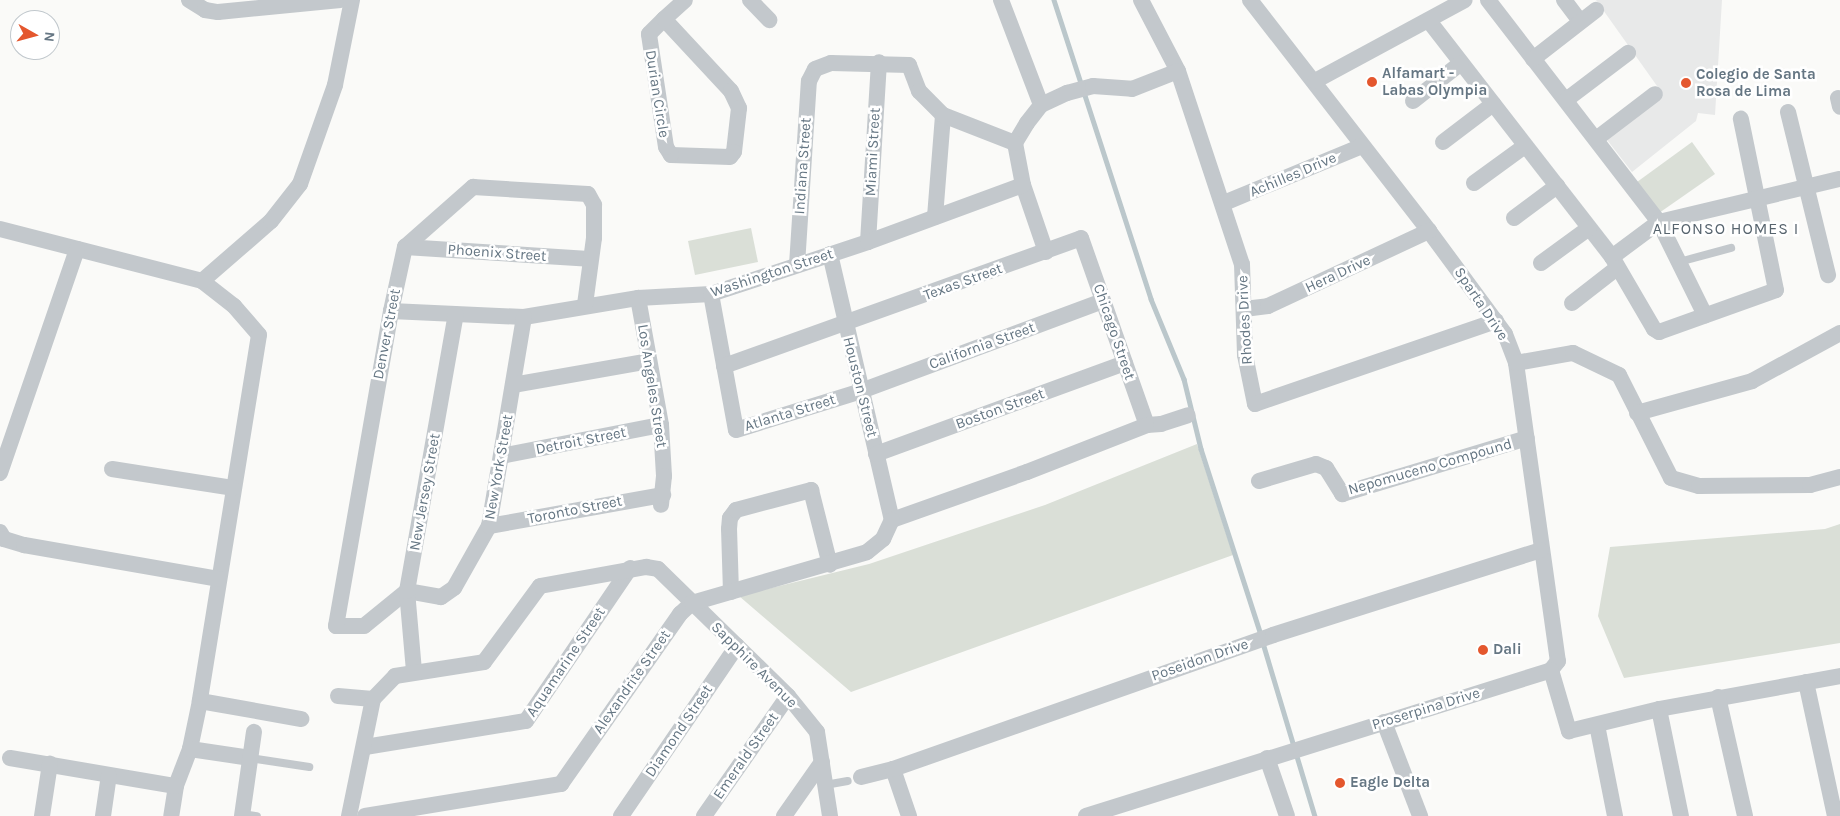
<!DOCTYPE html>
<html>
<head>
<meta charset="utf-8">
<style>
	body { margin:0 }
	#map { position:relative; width:1840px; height:816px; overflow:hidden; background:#fafaf8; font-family:Karla,sans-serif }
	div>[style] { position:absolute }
	.built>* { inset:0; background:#e8e9e9 }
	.green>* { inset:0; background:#dadfd7 }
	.stream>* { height:4.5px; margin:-2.25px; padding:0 2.25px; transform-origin:2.25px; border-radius:2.25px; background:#bbc7cb }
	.service>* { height:8px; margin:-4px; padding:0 4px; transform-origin:4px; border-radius:4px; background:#c3c8cc }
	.minor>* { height:16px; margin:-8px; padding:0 8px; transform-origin:8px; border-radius:8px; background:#c3c8cc }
	.dots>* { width:14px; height:14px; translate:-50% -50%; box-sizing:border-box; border:2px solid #fff; border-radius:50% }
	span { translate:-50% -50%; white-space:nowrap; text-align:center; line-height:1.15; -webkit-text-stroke:5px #fff; paint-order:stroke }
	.poi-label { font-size:15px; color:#657683; font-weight:700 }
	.left { translate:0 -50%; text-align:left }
	.street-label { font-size:15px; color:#657683 }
	.neighbourhood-label { font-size:16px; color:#57646e; letter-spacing:1px }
	.north { position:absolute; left:10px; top:10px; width:50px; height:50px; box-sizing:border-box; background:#fff; border:1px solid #c1c8cd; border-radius:50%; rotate:97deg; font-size:14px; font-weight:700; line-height:20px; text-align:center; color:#657683 }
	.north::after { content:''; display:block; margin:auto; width:18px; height:22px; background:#e4572e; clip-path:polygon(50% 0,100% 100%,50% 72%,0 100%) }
</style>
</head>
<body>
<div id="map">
	<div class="built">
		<i style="clip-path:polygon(1596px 0,1722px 0,1715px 115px,1698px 113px,1696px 121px,1632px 172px,1604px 136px,1662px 93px)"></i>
	</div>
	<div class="green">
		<i style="clip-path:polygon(1692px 142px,1715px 174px,1659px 213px,1637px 182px)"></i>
		<i style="clip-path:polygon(751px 228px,758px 262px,695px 275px,688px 241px)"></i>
		<i style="clip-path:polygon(1197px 444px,1233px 555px,851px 692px,739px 596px,869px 564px,1045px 505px)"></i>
		<i style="clip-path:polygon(1840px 524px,1840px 643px,1624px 678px,1598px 616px,1610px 547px,1825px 529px)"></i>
	</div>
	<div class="stream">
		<i style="left:1054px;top:0;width:314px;rotate:72deg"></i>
		<i style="left:1151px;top:299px;width:87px;rotate:67.6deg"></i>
		<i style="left:1184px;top:379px;width:72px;rotate:76.3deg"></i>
		<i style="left:1201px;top:449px;width:195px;rotate:72.1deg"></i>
		<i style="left:1263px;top:643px;width:181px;rotate:73.3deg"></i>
	</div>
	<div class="service">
		<i style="left:1679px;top:262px;width:54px;rotate:-15.1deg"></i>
		<i style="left:250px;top:758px;width:60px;rotate:8.7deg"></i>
		<i style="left:825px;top:785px;width:23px;rotate:-10deg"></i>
		<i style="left:242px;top:814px;width:15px;rotate:8deg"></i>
	</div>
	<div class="minor">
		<i style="left:189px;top:0;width:19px;rotate:32deg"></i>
		<i style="left:205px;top:10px;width:13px;rotate:9deg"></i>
		<i style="left:218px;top:12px;width:123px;rotate:-5.6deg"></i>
		<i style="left:750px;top:0;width:28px;rotate:46deg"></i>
		<i style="left:1001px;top:0;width:112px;rotate:69.1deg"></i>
		<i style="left:1141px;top:0;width:80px;rotate:62.5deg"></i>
		<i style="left:1178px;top:71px;width:203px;rotate:71.7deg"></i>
		<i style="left:1242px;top:264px;width:91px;rotate:88.1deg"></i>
		<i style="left:1245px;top:355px;width:50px;rotate:78.5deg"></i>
		<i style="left:1255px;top:404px;width:255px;rotate:-19deg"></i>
		<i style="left:1250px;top:0;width:292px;rotate:52.2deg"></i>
		<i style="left:1429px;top:231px;width:128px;rotate:53.6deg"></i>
		<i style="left:1505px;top:334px;width:31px;rotate:69deg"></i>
		<i style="left:1516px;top:363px;width:301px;rotate:82deg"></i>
		<i style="left:1558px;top:661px;width:11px;rotate:128deg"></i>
		<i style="left:1488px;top:0;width:280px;rotate:52.4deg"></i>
		<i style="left:1659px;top:222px;width:104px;rotate:63.7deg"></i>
		<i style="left:1564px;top:0;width:26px;rotate:53deg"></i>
		<i style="left:664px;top:19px;width:98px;rotate:47.1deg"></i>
		<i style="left:731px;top:91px;width:19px;rotate:65deg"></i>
		<i style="left:739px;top:108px;width:44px;rotate:96.5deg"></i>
		<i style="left:734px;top:152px;width:6px;rotate:129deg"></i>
		<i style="left:730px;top:157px;width:59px;rotate:-178.1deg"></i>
		<i style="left:671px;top:155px;width:9px;rotate:-122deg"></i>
		<i style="left:666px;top:147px;width:114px;rotate:-98.6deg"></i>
		<i style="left:649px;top:34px;width:21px;rotate:-45deg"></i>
		<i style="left:664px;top:19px;width:28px;rotate:-42deg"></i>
		<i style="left:1429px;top:21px;width:299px;rotate:52.2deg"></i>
		<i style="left:1612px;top:257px;width:83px;rotate:59.7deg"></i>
		<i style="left:1654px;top:329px;width:6px;rotate:31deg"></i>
		<i style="left:1659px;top:332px;width:124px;rotate:-19.7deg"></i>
		<i style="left:1776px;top:290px;width:175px;rotate:-101.6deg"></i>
		<i style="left:1533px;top:59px;width:80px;rotate:-37.9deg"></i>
		<i style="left:1315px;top:81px;width:170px;rotate:-28.4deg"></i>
		<i style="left:1838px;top:98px;width:9px;rotate:77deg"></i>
		<i style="left:1566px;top:100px;width:78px;rotate:-37.2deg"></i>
		<i style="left:1413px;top:101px;width:61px;rotate:-38.4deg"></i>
		<i style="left:1788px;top:112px;width:168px;rotate:76.2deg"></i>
		<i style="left:1596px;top:139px;width:74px;rotate:-37.3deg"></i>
		<i style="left:1443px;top:142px;width:63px;rotate:-37.2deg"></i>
		<i style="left:1474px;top:183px;width:63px;rotate:-36deg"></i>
		<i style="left:1224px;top:203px;width:149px;rotate:-22.4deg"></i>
		<i style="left:935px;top:217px;width:102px;rotate:-85.5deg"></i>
		<i style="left:1514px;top:218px;width:54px;rotate:-36.7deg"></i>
		<i style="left:0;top:229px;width:209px;rotate:14.4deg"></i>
		<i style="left:202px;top:281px;width:41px;rotate:38deg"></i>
		<i style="left:234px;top:306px;width:38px;rotate:49deg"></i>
		<i style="left:259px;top:335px;width:371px;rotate:99.2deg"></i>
		<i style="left:200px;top:701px;width:49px;rotate:101.8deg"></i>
		<i style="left:190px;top:749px;width:40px;rotate:111deg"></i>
		<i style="left:176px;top:786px;width:30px;rotate:99deg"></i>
		<i style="left:868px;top:242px;width:180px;rotate:-86.5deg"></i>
		<i style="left:405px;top:247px;width:184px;rotate:3.7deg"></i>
		<i style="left:1046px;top:252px;width:71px;rotate:-108.9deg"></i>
		<i style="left:1023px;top:185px;width:43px;rotate:-100.8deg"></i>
		<i style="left:1015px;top:143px;width:23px;rotate:-59deg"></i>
		<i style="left:1027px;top:123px;width:23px;rotate:-52deg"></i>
		<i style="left:1041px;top:105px;width:29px;rotate:-25deg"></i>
		<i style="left:1067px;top:93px;width:27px;rotate:-15deg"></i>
		<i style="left:1093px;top:86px;width:39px;rotate:4deg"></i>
		<i style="left:1132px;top:89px;width:49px;rotate:-21.4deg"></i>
		<i style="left:830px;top:254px;width:273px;rotate:76.9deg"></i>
		<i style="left:1612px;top:257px;width:59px;rotate:-36.7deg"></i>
		<i style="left:1659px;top:222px;width:186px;rotate:-13.4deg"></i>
		<i style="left:1541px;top:263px;width:59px;rotate:-36.1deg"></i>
		<i style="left:797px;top:265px;width:184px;rotate:-86.3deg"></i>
		<i style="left:809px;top:81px;width:13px;rotate:-63deg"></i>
		<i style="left:815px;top:69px;width:17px;rotate:-21deg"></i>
		<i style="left:831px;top:63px;width:78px;rotate:1.5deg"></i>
		<i style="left:909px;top:65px;width:28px;rotate:69deg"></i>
		<i style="left:919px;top:91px;width:34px;rotate:45deg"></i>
		<i style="left:943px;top:115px;width:77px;rotate:21.3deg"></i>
		<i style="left:202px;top:281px;width:91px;rotate:-41deg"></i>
		<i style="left:271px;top:221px;width:47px;rotate:-51.9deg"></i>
		<i style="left:300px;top:184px;width:105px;rotate:-70.5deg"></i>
		<i style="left:335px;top:85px;width:87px;rotate:-78.7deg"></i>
		<i style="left:711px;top:294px;width:138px;rotate:79.6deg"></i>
		<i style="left:736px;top:430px;width:131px;rotate:-17.3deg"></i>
		<i style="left:861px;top:391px;width:258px;rotate:-20.4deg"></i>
		<i style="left:638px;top:298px;width:129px;rotate:79.7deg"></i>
		<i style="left:661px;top:425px;width:51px;rotate:86.6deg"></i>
		<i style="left:664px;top:476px;width:29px;rotate:96deg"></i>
		<i style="left:1572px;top:303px;width:57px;rotate:-37.9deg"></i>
		<i style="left:1244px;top:309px;width:24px;rotate:-7deg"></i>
		<i style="left:1268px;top:306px;width:178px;rotate:-25deg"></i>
		<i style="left:391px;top:311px;width:133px;rotate:2.6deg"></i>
		<i style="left:524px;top:317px;width:116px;rotate:-9.5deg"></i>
		<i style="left:638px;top:298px;width:73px;rotate:-3.1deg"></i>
		<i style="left:711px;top:294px;width:165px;rotate:-18.3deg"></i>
		<i style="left:868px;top:242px;width:165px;rotate:-20.2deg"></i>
		<i style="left:524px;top:317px;width:212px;rotate:99.5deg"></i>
		<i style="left:489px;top:526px;width:71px;rotate:119.4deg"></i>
		<i style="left:454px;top:588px;width:16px;rotate:145deg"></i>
		<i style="left:441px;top:597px;width:35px;rotate:-170deg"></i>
		<i style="left:407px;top:591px;width:55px;rotate:140.9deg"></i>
		<i style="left:364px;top:626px;width:28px;rotate:180deg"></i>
		<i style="left:336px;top:626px;width:320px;rotate:-80.1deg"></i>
		<i style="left:391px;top:311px;width:66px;rotate:-77.7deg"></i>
		<i style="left:405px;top:247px;width:91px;rotate:-41.4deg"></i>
		<i style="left:473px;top:187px;width:115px;rotate:3.5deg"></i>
		<i style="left:588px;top:194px;width:13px;rotate:61deg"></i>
		<i style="left:594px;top:205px;width:33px;rotate:90deg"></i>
		<i style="left:594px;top:238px;width:68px;rotate:97.7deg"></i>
		<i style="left:1516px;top:363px;width:58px;rotate:-10deg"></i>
		<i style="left:1573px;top:353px;width:51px;rotate:25.6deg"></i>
		<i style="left:1619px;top:375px;width:115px;rotate:63.2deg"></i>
		<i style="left:1671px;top:478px;width:29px;rotate:16deg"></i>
		<i style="left:1699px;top:486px;width:111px;rotate:-0.5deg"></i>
		<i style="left:1810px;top:485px;width:31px;rotate:-15deg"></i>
		<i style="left:724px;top:366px;width:379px;rotate:-19.7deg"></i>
		<i style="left:1081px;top:238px;width:198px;rotate:70.6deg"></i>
		<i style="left:513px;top:385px;width:138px;rotate:-10deg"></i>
		<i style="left:1637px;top:413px;width:119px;rotate:-15.5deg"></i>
		<i style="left:1752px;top:381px;width:100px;rotate:-28.6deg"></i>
		<i style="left:876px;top:454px;width:265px;rotate:-20.1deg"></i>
		<i style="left:501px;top:456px;width:163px;rotate:-11deg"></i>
		<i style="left:112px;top:469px;width:122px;rotate:8.9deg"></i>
		<i style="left:0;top:473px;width:237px;rotate:-71deg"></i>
		<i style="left:1259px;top:481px;width:59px;rotate:-16.6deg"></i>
		<i style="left:1316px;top:464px;width:11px;rotate:22deg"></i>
		<i style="left:1326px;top:468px;width:31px;rotate:58deg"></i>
		<i style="left:1342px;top:494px;width:193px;rotate:-16.8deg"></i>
		<i style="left:892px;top:520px;width:143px;rotate:-19.6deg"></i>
		<i style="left:1027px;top:472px;width:129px;rotate:-21.4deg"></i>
		<i style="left:1147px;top:425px;width:14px;rotate:-4deg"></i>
		<i style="left:1161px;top:424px;width:28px;rotate:-18deg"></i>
		<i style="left:489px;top:526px;width:177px;rotate:-10.1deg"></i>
		<i style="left:0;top:532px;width:8px;rotate:60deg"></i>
		<i style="left:4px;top:539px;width:21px;rotate:17deg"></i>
		<i style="left:24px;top:545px;width:197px;rotate:9.9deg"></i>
		<i style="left:731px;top:592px;width:63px;rotate:-91.8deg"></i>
		<i style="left:729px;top:529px;width:11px;rotate:-85deg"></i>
		<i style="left:730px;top:518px;width:10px;rotate:-53deg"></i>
		<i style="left:736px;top:510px;width:78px;rotate:-14.9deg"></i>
		<i style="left:811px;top:490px;width:77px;rotate:75.8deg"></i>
		<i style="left:1551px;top:670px;width:64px;rotate:73.6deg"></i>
		<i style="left:1569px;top:731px;width:93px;rotate:-13.7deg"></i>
		<i style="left:1659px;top:709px;width:184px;rotate:-10.3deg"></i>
		<i style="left:414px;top:671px;width:80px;rotate:-95deg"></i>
		<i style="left:407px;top:591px;width:281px;rotate:-80deg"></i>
		<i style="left:1806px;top:682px;width:137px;rotate:77.8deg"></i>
		<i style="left:338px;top:696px;width:35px;rotate:5deg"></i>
		<i style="left:1718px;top:697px;width:122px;rotate:77.2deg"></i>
		<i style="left:200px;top:701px;width:103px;rotate:10.1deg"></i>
		<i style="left:1659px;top:709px;width:109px;rotate:78.4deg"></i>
		<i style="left:1384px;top:722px;width:101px;rotate:69deg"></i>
		<i style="left:1597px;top:725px;width:93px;rotate:78.8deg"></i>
		<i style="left:365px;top:747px;width:163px;rotate:-9.2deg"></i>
		<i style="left:526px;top:721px;width:185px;rotate:-55.8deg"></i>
		<i style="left:190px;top:749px;width:61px;rotate:8.5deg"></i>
		<i style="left:10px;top:758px;width:168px;rotate:9.6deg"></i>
		<i style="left:1267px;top:758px;width:61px;rotate:71deg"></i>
		<i style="left:893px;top:769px;width:50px;rotate:71.2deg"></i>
		<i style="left:861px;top:777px;width:33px;rotate:-14deg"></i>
		<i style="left:893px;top:769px;width:403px;rotate:-19.4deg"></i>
		<i style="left:1273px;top:635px;width:281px;rotate:-17.6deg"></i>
		<i style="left:42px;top:816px;width:53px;rotate:-81.3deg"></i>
		<i style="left:103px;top:816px;width:41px;rotate:-81.7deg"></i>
		<i style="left:242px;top:816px;width:85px;rotate:-81.9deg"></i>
		<i style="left:349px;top:816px;width:119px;rotate:-78.4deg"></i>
		<i style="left:373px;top:699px;width:32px;rotate:-46deg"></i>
		<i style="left:395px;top:676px;width:90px;rotate:-8.9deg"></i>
		<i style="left:484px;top:662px;width:94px;rotate:-53.6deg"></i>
		<i style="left:540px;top:586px;width:108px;rotate:-10.2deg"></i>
		<i style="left:646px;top:567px;width:12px;rotate:9deg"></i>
		<i style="left:658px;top:569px;width:182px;rotate:44.3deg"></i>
		<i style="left:788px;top:696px;width:46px;rotate:51.1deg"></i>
		<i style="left:817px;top:732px;width:85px;rotate:81.2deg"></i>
		<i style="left:365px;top:816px;width:199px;rotate:-9.3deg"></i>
		<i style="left:561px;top:784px;width:208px;rotate:-55deg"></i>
		<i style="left:680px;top:614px;width:16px;rotate:-43deg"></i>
		<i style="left:692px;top:603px;width:182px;rotate:-16.2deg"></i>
		<i style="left:867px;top:552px;width:21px;rotate:-39deg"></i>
		<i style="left:883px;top:539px;width:21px;rotate:-65deg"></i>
		<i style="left:621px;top:816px;width:206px;rotate:-55.7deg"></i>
		<i style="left:704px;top:816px;width:146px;rotate:-55deg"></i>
		<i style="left:784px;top:816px;width:66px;rotate:-54.9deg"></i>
		<i style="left:1086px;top:816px;width:487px;rotate:-17.4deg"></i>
	</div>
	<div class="dots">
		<i style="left:1372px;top:82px;background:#e4572e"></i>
		<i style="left:1686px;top:83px;background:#e4572e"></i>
		<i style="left:1483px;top:650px;background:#e4572e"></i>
		<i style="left:1340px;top:783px;background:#e4572e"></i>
	</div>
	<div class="poi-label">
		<span class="left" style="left:1382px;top:82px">Alfamart -<br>Labas Olympia</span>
		<span class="left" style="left:1696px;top:83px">Colegio de Santa<br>Rosa de Lima</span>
		<span class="left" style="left:1493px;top:650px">Dali</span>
		<span class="left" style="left:1350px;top:783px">Eagle Delta</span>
	</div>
	<div class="street-label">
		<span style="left:657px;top:94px;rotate:81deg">Durian Circle</span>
		<span style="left:873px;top:152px;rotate:-87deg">Miami Street</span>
		<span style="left:803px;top:166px;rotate:-86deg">Indiana Street</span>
		<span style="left:1293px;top:175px;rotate:-23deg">Achilles Drive</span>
		<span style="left:497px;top:253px;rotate:4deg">Phoenix Street</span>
		<span style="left:772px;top:273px;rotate:-18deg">Washington Street</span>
		<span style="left:1338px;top:274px;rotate:-25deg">Hera Drive</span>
		<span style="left:963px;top:282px;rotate:-20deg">Texas Street</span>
		<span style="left:1481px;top:304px;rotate:56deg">Sparta Drive</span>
		<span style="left:1245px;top:320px;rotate:-93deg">Rhodes Drive</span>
		<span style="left:1114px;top:332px;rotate:71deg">Chicago Street</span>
		<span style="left:387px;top:334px;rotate:-79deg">Denver Street</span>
		<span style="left:982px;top:346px;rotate:-20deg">California Street</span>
		<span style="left:652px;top:386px;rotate:81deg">Los Angeles Street</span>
		<span style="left:860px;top:387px;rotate:76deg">Houston Street</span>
		<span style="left:1000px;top:409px;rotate:-20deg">Boston Street</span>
		<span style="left:790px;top:413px;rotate:-17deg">Atlanta Street</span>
		<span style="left:581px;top:441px;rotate:-11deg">Detroit Street</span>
		<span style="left:499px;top:467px;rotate:-80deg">New York Street</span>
		<span style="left:1430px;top:467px;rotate:-16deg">Nepomuceno Compound</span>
		<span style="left:425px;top:492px;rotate:-80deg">New Jersey Street</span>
		<span style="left:575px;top:510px;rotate:-11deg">Toronto Street</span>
		<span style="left:1200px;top:660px;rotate:-19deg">Poseidon Drive</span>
		<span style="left:566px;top:662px;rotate:-56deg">Aquamarine Street</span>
		<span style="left:754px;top:665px;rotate:45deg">Sapphire Avenue</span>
		<span style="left:632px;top:682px;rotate:-55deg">Alexandrite Street</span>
		<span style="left:1426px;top:709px;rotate:-17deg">Proserpina Drive</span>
		<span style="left:679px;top:731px;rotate:-56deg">Diamond Street</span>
		<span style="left:746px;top:756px;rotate:-55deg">Emerald Street</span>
	</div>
	<div class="neighbourhood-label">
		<span style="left:1726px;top:229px">ALFONSO HOMES I</span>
	</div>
	<div class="north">N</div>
</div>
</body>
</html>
